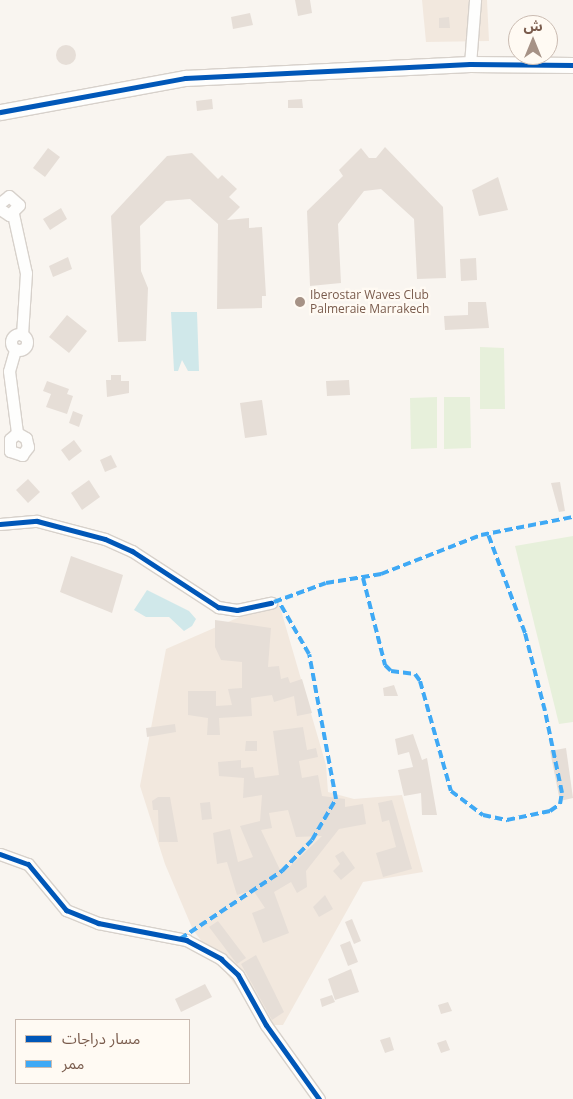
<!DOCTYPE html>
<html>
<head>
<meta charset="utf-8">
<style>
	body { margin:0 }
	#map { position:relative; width:573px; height:1099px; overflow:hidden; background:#f9f5f0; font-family:"Open Sans","Noto Sans Arabic",sans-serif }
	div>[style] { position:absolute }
	.residential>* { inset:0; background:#f2e8de }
	.green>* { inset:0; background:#e7f0db }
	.water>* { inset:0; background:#d0e8ea }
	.building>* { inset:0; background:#e6ded7 }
	.round { border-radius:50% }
	.roads { filter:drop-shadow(1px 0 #d7d1cb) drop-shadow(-1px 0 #d7d1cb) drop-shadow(0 1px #d7d1cb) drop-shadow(0 -1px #d7d1cb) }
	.minor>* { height:11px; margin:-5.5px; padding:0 5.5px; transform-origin:5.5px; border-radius:5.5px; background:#fefefd }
	.minor>.ring { margin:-5.5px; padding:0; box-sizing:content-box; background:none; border:11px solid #fefefd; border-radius:50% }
	.tertiary>* { height:15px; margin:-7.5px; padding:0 7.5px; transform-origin:7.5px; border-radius:7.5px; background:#fefefd }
	.quiet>* { height:4px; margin-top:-2px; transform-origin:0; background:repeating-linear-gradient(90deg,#3fa9f5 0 8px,transparent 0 12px) }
	.cycleway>* { height:5px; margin:-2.5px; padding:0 2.5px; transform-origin:2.5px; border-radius:2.5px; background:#0057b8 }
	.dots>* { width:14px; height:14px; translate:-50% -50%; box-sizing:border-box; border:2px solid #fffaf3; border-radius:50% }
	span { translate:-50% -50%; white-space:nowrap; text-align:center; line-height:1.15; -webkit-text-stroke:4.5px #fffaf3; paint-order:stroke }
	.poi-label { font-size:12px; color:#7a5c4d }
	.left { translate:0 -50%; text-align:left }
	.legend { position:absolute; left:15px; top:1019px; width:175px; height:65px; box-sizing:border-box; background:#fffaf3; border:1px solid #cabbb1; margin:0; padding:6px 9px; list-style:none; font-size:15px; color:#7a5c4d }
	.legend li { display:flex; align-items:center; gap:10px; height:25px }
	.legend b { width:25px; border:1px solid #cabbb1 }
	.north { position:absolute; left:508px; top:15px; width:50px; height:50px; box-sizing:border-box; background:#fffaf3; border:1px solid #cabbb1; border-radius:50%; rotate:0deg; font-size:14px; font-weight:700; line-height:20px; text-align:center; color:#7a5c4d }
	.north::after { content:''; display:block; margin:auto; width:18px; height:22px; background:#a69286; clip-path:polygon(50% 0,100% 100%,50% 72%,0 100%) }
</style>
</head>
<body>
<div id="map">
	<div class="residential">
		<i style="clip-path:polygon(422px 0,487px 0,489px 41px,426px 42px)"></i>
		<i style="clip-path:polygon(278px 600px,326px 765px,328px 792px,354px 799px,402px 795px,423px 872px,363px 882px,283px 1025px,266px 1025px,193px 930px,165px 864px,140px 786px,166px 649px)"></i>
	</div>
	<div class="green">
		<i style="clip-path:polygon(480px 347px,504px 348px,505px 409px,480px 409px)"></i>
		<i style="clip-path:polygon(437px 397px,437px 448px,411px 449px,410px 398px)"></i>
		<i style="clip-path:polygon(444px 397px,470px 397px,471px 448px,444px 449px)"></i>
		<i style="clip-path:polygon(573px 536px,573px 722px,559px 724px,515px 546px)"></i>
	</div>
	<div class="water">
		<i style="clip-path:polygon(171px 312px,197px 312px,199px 371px,188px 371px,182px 360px,178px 371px,174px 371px)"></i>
		<i style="clip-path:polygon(147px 590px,189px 611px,196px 619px,192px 626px,184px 631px,169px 617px,146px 617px,134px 610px)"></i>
	</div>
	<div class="building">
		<i style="clip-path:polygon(295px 0,310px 0,312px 13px,298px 16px)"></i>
		<i style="clip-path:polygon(250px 13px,253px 25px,233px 29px,231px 17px)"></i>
		<i style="clip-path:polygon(449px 17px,450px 28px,439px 28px,439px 18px)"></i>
		<i class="round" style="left:56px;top:45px;width:20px;height:20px"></i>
		<i style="clip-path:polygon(212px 99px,213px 109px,197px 111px,196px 101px)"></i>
		<i style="clip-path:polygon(302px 99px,303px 108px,288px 108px,288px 100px)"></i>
		<i style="clip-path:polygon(385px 147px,443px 207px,446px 278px,417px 279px,414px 219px,381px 189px,364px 191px,338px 224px,341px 283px,310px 286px,307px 211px,343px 176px,339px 170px,361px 148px,369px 158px,376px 158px)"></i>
		<i style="clip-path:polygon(48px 148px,60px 157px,45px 177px,33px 168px)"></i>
		<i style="clip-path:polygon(192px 153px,218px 179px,222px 175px,237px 189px,229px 197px,240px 207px,227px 220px,249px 218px,249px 228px,262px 227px,266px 296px,262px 296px,262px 308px,217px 309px,218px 224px,190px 199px,166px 201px,140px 226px,141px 271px,148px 288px,146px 341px,118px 342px,111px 216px,167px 156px)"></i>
		<i style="clip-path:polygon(498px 177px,508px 210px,479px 216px,472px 190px)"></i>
		<i style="clip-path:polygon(61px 208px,67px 219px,50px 230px,43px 219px)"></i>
		<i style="clip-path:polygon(68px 257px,72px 269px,53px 277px,49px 266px)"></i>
		<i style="clip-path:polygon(476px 258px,477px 280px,461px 281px,460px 259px)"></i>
		<i style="clip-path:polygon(468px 302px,486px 302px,489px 328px,445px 330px,444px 316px,468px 315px)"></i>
		<i style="clip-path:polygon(67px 315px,87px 331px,69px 353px,49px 337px)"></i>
		<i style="clip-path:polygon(111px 375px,121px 375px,121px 381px,129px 381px,129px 393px,107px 397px,106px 380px,111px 380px)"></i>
		<i style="clip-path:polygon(349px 380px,350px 395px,327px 396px,326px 381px)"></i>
		<i style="clip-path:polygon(47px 381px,69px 389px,67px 394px,73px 396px,67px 414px,46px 407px,51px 394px,43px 391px)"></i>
		<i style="clip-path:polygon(262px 400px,267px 435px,245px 438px,240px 403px)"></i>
		<i style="clip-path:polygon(73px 411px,83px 415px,79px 427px,69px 423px)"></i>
		<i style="clip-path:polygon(74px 440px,82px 451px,69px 461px,61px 450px)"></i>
		<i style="clip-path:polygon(111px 455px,117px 467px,105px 472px,100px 460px)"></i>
		<i style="clip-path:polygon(28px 479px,40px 492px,28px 503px,16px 490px)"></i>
		<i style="clip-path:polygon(89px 480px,100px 497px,82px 510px,71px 493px)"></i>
		<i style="clip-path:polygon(560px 482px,565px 511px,559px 512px,551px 483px)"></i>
		<i style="clip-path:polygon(71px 556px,123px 575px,112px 613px,60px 592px)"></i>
		<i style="clip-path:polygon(215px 620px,271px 628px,268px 667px,279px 666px,281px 679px,288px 677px,290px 683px,302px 679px,312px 713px,297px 716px,294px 696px,274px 702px,272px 695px,251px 698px,252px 716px,219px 718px,220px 735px,207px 735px,208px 718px,188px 715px,188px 691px,216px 691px,216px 706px,232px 705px,228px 689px,242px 688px,242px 662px,221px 660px,215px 647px)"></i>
		<i style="clip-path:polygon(394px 685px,398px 696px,384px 696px,383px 688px)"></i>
		<i style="clip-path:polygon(175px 724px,176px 732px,147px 737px,146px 728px)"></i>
		<i style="clip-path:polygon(evenodd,303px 727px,307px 750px,316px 748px,318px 757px,299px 761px,302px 778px,318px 775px,322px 796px,345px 799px,345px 807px,363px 804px,366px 824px,339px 829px,306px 871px,307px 887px,297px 893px,291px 882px,274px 892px,289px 933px,263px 943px,252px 913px,265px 908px,253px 890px,237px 895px,227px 862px,217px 864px,213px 833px,230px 829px,238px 862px,253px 857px,240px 826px,260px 821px,262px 795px,243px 798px,244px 778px,219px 776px,218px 762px,241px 760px,241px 768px,253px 767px,255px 778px,279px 775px,273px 731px,303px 727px,288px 810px,296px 837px,322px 836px,282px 874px,261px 830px,272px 828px,269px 813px,288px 810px)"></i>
		<i style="clip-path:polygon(413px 734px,422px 760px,427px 758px,437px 815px,422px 815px,421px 793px,404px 796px,398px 770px,413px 767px,409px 752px,398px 755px,395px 739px)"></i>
		<i style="clip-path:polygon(246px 741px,257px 741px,257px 751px,245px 751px)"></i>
		<i style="clip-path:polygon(566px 748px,573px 798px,560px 801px,550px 751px)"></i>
		<i style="clip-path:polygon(158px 797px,170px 797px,178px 842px,159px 842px,158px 810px,153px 810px,152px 801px)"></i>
		<i style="clip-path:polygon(392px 800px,412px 869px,383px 877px,376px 853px,396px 847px,389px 820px,382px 822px,378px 803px)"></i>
		<i style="clip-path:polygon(210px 802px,212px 819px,202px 820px,200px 803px)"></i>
		<i style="clip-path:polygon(343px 851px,355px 868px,341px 880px,333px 871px,340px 864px,335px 856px)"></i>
		<i style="clip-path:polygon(325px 895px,333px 909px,319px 917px,313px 907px)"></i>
		<i style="clip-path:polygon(352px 919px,361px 941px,354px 944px,345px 922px)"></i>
		<i style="clip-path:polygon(218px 921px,246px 958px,237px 964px,209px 927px)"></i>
		<i style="clip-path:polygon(350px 941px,358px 962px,348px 966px,340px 945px)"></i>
		<i style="clip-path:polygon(256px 955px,284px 1012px,272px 1020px,241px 964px)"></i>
		<i style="clip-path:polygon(351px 969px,359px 992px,335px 1000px,328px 979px)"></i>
		<i style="clip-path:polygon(205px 984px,212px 997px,181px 1012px,175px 999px)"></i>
		<i style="clip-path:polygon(332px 995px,335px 1002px,322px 1007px,320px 999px)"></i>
		<i style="clip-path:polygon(448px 1002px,452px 1011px,441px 1014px,438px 1005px)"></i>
		<i style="clip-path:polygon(390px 1037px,394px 1050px,385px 1053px,380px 1040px)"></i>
		<i style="clip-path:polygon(446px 1040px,450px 1050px,441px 1053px,437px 1043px)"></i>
	</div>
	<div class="roads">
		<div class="minor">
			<i style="left:470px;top:64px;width:64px;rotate:-85.5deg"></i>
			<i style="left:0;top:203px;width:11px;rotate:-38deg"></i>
			<i style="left:9px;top:196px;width:13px;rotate:42deg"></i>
			<i style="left:19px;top:205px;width:14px;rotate:135deg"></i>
			<i style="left:9px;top:215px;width:11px;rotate:-146deg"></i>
			<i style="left:13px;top:214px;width:60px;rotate:77.6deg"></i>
			<i style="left:26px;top:273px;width:62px;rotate:93.7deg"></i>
			<i class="ring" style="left:11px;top:334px;width:5px;height:5px"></i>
			<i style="left:15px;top:350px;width:22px;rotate:106deg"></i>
			<i style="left:9px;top:371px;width:63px;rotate:82.6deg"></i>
			<i style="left:17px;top:433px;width:9px;rotate:139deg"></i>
			<i style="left:10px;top:439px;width:12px;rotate:90deg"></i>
			<i style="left:10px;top:451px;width:13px;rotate:18deg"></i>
			<i style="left:22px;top:455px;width:10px;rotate:-53deg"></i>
			<i style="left:28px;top:447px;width:9px;rotate:-103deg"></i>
			<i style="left:26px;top:438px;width:10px;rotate:-151deg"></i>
			<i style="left:0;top:524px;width:37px;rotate:-5deg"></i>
			<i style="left:37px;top:521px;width:70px;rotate:14.8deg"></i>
			<i style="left:105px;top:539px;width:30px;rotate:24deg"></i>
			<i style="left:132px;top:551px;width:103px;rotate:33.1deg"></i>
			<i style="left:218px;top:607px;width:19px;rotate:9deg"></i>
			<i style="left:237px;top:610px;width:35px;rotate:-12deg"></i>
			<i style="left:0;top:854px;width:30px;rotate:20deg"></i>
			<i style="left:28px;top:864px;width:60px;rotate:50.4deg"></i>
			<i style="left:66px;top:910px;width:35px;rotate:22deg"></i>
			<i style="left:98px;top:923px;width:90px;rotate:10.9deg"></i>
			<i style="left:186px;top:940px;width:40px;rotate:28deg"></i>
			<i style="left:221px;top:959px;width:23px;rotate:43deg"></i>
			<i style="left:238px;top:975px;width:57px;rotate:60.8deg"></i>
			<i style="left:266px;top:1025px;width:91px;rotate:54.4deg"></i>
		</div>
		<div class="tertiary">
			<i style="left:0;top:112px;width:188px;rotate:-10.4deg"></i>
			<i style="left:185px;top:78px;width:285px;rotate:-2.8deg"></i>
			<i style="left:470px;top:64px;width:103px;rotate:0.6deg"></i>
		</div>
	</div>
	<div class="quiet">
		<i style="left:363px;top:578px;width:90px;rotate:75.8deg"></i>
		<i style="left:385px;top:665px;width:8px;rotate:45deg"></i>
		<i style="left:391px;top:671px;width:24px;rotate:7deg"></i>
		<i style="left:415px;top:674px;width:9px;rotate:54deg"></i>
		<i style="left:420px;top:681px;width:114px;rotate:74.3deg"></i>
		<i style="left:451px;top:791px;width:40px;rotate:37deg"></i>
		<i style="left:483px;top:815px;width:25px;rotate:12deg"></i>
		<i style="left:507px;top:820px;width:44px;rotate:-11.8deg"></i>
		<i style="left:550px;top:811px;width:12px;rotate:-35deg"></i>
		<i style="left:560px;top:804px;width:11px;rotate:-80deg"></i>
		<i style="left:562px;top:793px;width:84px;rotate:-101.7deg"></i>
		<i style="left:545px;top:711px;width:81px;rotate:-104.4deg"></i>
		<i style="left:525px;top:633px;width:106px;rotate:-110.5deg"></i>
		<i style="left:274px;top:602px;width:55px;rotate:-20.1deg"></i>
		<i style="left:326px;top:583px;width:56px;rotate:-9.3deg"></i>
		<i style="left:381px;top:574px;width:107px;rotate:-21.3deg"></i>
		<i style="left:481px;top:535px;width:94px;rotate:-11.1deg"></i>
		<i style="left:180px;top:939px;width:123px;rotate:-33.7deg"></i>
		<i style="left:282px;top:871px;width:43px;rotate:-45.9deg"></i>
		<i style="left:312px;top:840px;width:48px;rotate:-59.7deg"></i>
		<i style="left:336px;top:799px;width:147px;rotate:-100.5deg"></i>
		<i style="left:309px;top:654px;width:62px;rotate:-119.9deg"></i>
	</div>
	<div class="cycleway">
		<i style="left:0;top:112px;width:188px;rotate:-10.4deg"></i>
		<i style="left:185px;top:78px;width:285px;rotate:-2.8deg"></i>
		<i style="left:470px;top:64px;width:103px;rotate:0.6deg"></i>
		<i style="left:0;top:524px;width:37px;rotate:-5deg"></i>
		<i style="left:37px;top:521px;width:70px;rotate:14.8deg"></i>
		<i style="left:105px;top:539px;width:30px;rotate:24deg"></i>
		<i style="left:132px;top:551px;width:103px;rotate:33.1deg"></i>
		<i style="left:218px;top:607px;width:19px;rotate:9deg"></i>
		<i style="left:237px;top:610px;width:35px;rotate:-12deg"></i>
		<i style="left:0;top:854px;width:30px;rotate:20deg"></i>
		<i style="left:28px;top:864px;width:60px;rotate:50.4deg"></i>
		<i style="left:66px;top:910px;width:35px;rotate:22deg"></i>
		<i style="left:98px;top:923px;width:90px;rotate:10.9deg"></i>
		<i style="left:186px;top:940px;width:40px;rotate:28deg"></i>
		<i style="left:221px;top:959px;width:23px;rotate:43deg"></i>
		<i style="left:238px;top:975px;width:57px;rotate:60.8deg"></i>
		<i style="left:266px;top:1025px;width:91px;rotate:54.4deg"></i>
	</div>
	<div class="dots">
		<i style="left:300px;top:302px;background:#a69286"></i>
	</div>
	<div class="poi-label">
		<span class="left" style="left:310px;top:302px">Iberostar Waves Club<br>Palmeraie Marrakech</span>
	</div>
	<ul class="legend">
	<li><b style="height:6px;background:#0057b8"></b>مسار دراجات</li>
	<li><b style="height:6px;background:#3fa9f5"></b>ممر</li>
	</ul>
	<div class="north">ش</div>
</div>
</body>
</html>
